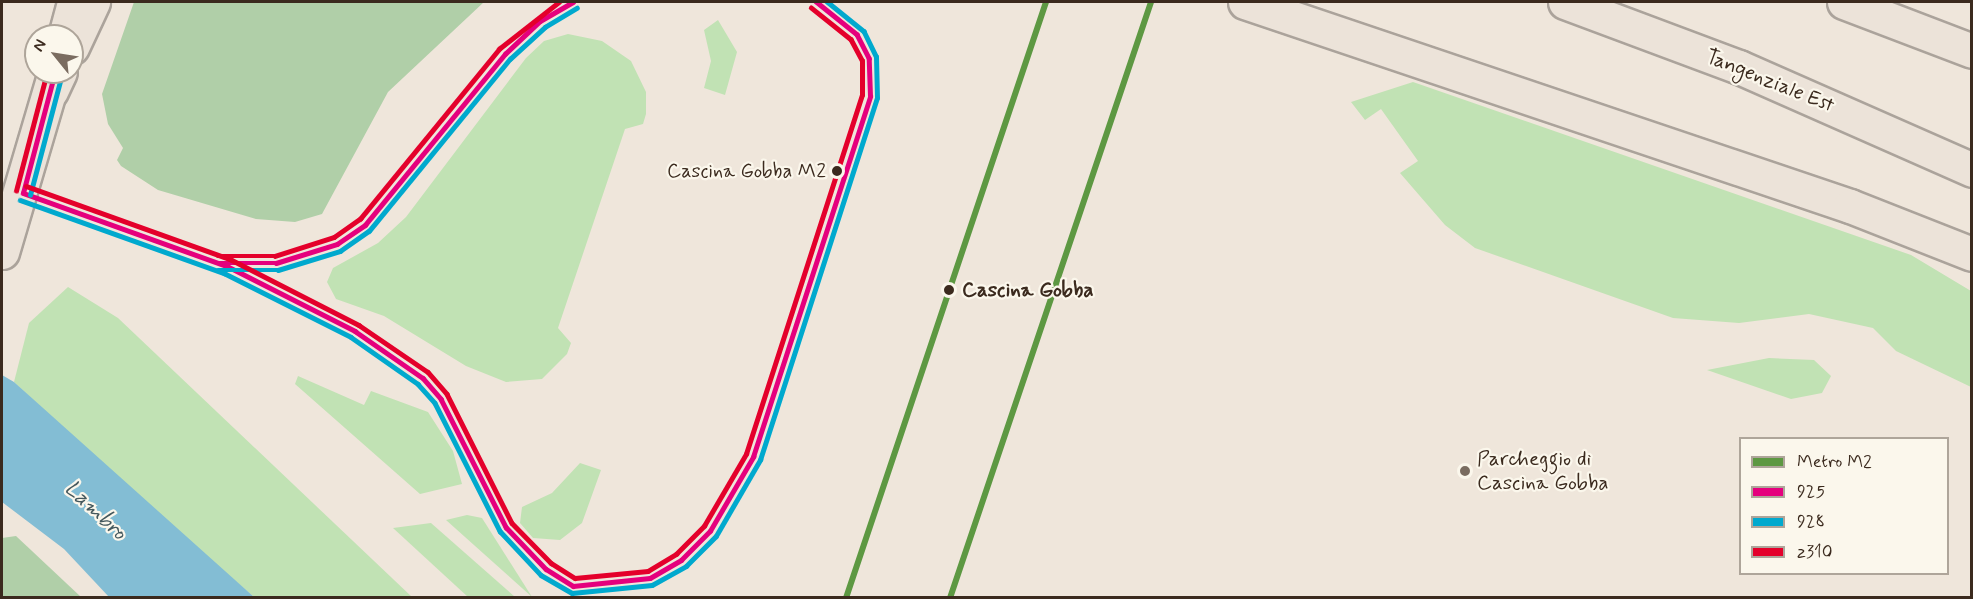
<!DOCTYPE html>
<html>
<head>
<meta charset="utf-8">
<style>
	body { margin:0 }
	#map { position:relative; width:1973px; height:599px; overflow:hidden; background:#efe6db; font-family:Mynerve,sans-serif }
	div>[style] { position:absolute }
	.green>* { inset:0; background:#c1e2b4 }
	.forest>* { inset:0; background:#b0cfa8 }
	.water>* { inset:0; background:#83bdd4 }
	.roads { filter:drop-shadow(2px 0 #aba39b) drop-shadow(-2px 0 #aba39b) drop-shadow(0 2px #aba39b) drop-shadow(0 -2px #aba39b) }
	.primary>* { height:33px; margin:-16.5px; padding:0 16.5px; transform-origin:16.5px; border-radius:16.5px; background:#ece3d9 }
	.highway>* { height:33px; margin:-16.5px; padding:0 16.5px; transform-origin:16.5px; border-radius:16.5px; background:#ece3d9 }
	.bus-1>* { height:4.5px; margin:-2.25px; padding:0 2.25px; transform-origin:2.25px; border-radius:2.25px; background:#e5007d }
	.bus-2>* { height:4.5px; margin:-2.25px; padding:0 2.25px; transform-origin:2.25px; border-radius:2.25px; background:#00a9ce }
	.bus-3>* { height:4.5px; margin:-2.25px; padding:0 2.25px; transform-origin:2.25px; border-radius:2.25px; background:#e4002b }
	.metro-1>* { height:6px; margin:-3px; padding:0 3px; transform-origin:3px; border-radius:3px; background:#5d9842 }
	.dots>* { width:16px; height:16px; translate:-50% -50%; box-sizing:border-box; border:3px solid #fbf7ec; border-radius:50% }
	span { translate:-50% -50%; white-space:nowrap; text-align:center; line-height:1.15; -webkit-text-stroke:4.5px #fbf7ec; paint-order:stroke }
	.bus-label { font-size:20px; color:#3b2a1e }
	.right { translate:-100% -50%; text-align:right }
	.street-label { font-size:21px; color:#3b2a1e }
	.stop-label { font-size:21px; color:#3b2a1e; font-weight:700 }
	.left { translate:0 -50%; text-align:left }
	.poi-label { font-size:21px; color:#3b2a1e }
	.water-label { font-size:22px; color:#44585d; font-style:italic }
	.frame { position:absolute; inset:0; border:3px solid #3b2a1e; pointer-events:none }
	.legend { position:absolute; left:1739px; top:437px; width:210px; height:138px; box-sizing:border-box; background:#fbf7ec; border:2px solid #aea59a; margin:0; padding:8px 10px; list-style:none; font-size:18px; color:#3b2a1e }
	.legend li { display:flex; align-items:center; gap:12px; height:30px }
	.legend b { width:30px; border:2px solid #aea59a }
	.north { position:absolute; left:24px; top:24px; width:60px; height:60px; box-sizing:border-box; background:#fbf7ec; border:2px solid #aea59a; border-radius:50%; rotate:300deg; font-size:16px; font-weight:700; line-height:24px; text-align:center; color:#3b2a1e }
	.north::after { content:''; display:block; margin:auto; width:21px; height:27px; background:#7a6c60; clip-path:polygon(50% 0,100% 100%,50% 72%,0 100%) }
</style>
</head>
<body>
<div id="map">
	<div class="green">
		<i style="clip-path:polygon(718px 20px,737px 52px,725px 95px,704px 88px,711px 61px,704px 30px)"></i>
		<i style="clip-path:polygon(568px 34px,602px 41px,631px 61px,646px 92px,646px 114px,643px 124px,625px 129px,558px 328px,571px 343px,567px 354px,542px 379px,506px 382px,466px 366px,384px 316px,336px 299px,327px 282px,333px 268px,378px 243px,406px 217px,526px 58px,544px 41px)"></i>
		<i style="clip-path:polygon(1413px 82px,1911px 255px,1971px 291px,1971px 387px,1896px 351px,1873px 328px,1809px 314px,1739px 323px,1673px 318px,1475px 248px,1445px 225px,1400px 173px,1418px 161px,1381px 109px,1365px 120px,1351px 102px)"></i>
		<i style="clip-path:polygon(68px 287px,118px 318px,412px 597px,254px 597px,136px 496px,14px 382px,29px 323px)"></i>
		<i style="clip-path:polygon(1769px 358px,1814px 360px,1831px 376px,1822px 393px,1791px 399px,1707px 370px)"></i>
		<i style="clip-path:polygon(298px 376px,364px 405px,371px 391px,428px 412px,453px 451px,462px 484px,420px 494px,295px 384px)"></i>
		<i style="clip-path:polygon(580px 463px,601px 470px,582px 523px,560px 540px,533px 538px,520px 523px,522px 507px,552px 493px)"></i>
		<i style="clip-path:polygon(467px 515px,482px 518px,532px 597px,446px 520px)"></i>
		<i style="clip-path:polygon(431px 523px,515px 597px,468px 597px,393px 528px)"></i>
	</div>
	<div class="forest">
		<i style="clip-path:polygon(134px 2px,484px 2px,388px 92px,322px 214px,295px 222px,256px 219px,158px 190px,121px 166px,117px 160px,123px 148px,108px 124px,102px 94px)"></i>
		<i style="clip-path:polygon(16px 536px,81px 597px,2px 597px,2px 538px)"></i>
	</div>
	<div class="water">
		<i style="clip-path:polygon(2px 375px,14px 382px,254px 597px,109px 597px,64px 549px,2px 502px)"></i>
	</div>
	<div class="roads">
		<div class="primary">
			<i style="left:65px;top:36px;width:35px;rotate:-75deg"></i>
			<i style="left:2px;top:252px;width:188px;rotate:-73.6deg"></i>
		</div>
		<div class="highway">
			<i style="left:1245px;top:2px;width:638px;rotate:18.63deg"></i>
			<i style="left:1850px;top:206px;width:131px;rotate:21.5deg"></i>
			<i style="left:1565px;top:2px;width:186px;rotate:20.5deg"></i>
			<i style="left:1739px;top:67px;width:255px;rotate:23.8deg"></i>
			<i style="left:1844px;top:2px;width:137px;rotate:20.9deg"></i>
			<i style="left:72px;top:47px;width:50px;rotate:-65deg"></i>
			<i style="left:51px;top:91px;width:21px;rotate:-65deg"></i>
		</div>
	</div>
	<div class="bus-1">
		<i style="left:23px;top:193px;width:217px;rotate:19.7deg"></i>
		<i style="left:227px;top:266px;width:144px;rotate:26.9deg"></i>
		<i style="left:355px;top:331px;width:83px;rotate:34.7deg"></i>
		<i style="left:423px;top:378px;width:28px;rotate:49deg"></i>
		<i style="left:441px;top:399px;width:144px;rotate:63.1deg"></i>
		<i style="left:506px;top:527px;width:58px;rotate:46.4deg"></i>
		<i style="left:546px;top:569px;width:32px;rotate:32deg"></i>
		<i style="left:573px;top:586px;width:77px;rotate:-5.9deg"></i>
		<i style="left:650px;top:578px;width:36px;rotate:-30deg"></i>
		<i style="left:681px;top:560px;width:41px;rotate:-45deg"></i>
		<i style="left:710px;top:531px;width:86px;rotate:-59.8deg"></i>
		<i style="left:753px;top:457px;width:379px;rotate:-72deg"></i>
		<i style="left:870px;top:96px;width:37px;rotate:-92deg"></i>
		<i style="left:869px;top:59px;width:27px;rotate:-117deg"></i>
		<i style="left:857px;top:35px;width:53px;rotate:-141.2deg"></i>
		<i style="left:23px;top:193px;width:125px;rotate:-75.2deg"></i>
		<i style="left:218px;top:263px;width:58px"></i>
		<i style="left:276px;top:263px;width:64px;rotate:-17.3deg"></i>
		<i style="left:337px;top:244px;width:34px;rotate:-34deg"></i>
		<i style="left:365px;top:225px;width:221px;rotate:-50.7deg"></i>
		<i style="left:505px;top:54px;width:48px;rotate:-43.3deg"></i>
		<i style="left:540px;top:21px;width:38px;rotate:-30deg"></i>
	</div>
	<div class="bus-2">
		<i style="left:30px;top:195px;width:125px;rotate:-75.2deg"></i>
		<i style="left:20px;top:200px;width:217px;rotate:19.7deg"></i>
		<i style="left:224px;top:273px;width:142px;rotate:26.7deg"></i>
		<i style="left:351px;top:337px;width:82px;rotate:35deg"></i>
		<i style="left:418px;top:384px;width:25px;rotate:48deg"></i>
		<i style="left:435px;top:403px;width:144px;rotate:63.1deg"></i>
		<i style="left:500px;top:531px;width:60px;rotate:47deg"></i>
		<i style="left:541px;top:575px;width:36px;rotate:30deg"></i>
		<i style="left:572px;top:593px;width:80px;rotate:-5.7deg"></i>
		<i style="left:652px;top:585px;width:39px;rotate:-29deg"></i>
		<i style="left:686px;top:566px;width:42px;rotate:-45deg"></i>
		<i style="left:716px;top:536px;width:88px;rotate:-59.9deg"></i>
		<i style="left:760px;top:460px;width:380px;rotate:-72.1deg"></i>
		<i style="left:877px;top:98px;width:41px;rotate:-91.4deg"></i>
		<i style="left:876px;top:57px;width:28px;rotate:-116deg"></i>
		<i style="left:864px;top:32px;width:48px;rotate:-141deg"></i>
		<i style="left:218px;top:270px;width:60px"></i>
		<i style="left:278px;top:270px;width:65px;rotate:-17deg"></i>
		<i style="left:340px;top:251px;width:35px;rotate:-35deg"></i>
		<i style="left:369px;top:231px;width:222px;rotate:-50.7deg"></i>
		<i style="left:510px;top:59px;width:47px;rotate:-42.4deg"></i>
		<i style="left:545px;top:27px;width:37px;rotate:-31deg"></i>
	</div>
	<div class="bus-3">
		<i style="left:26px;top:186px;width:217px;rotate:19.7deg"></i>
		<i style="left:230px;top:259px;width:145px;rotate:27.1deg"></i>
		<i style="left:359px;top:325px;width:83px;rotate:34.3deg"></i>
		<i style="left:428px;top:372px;width:29px;rotate:49deg"></i>
		<i style="left:447px;top:394px;width:144px;rotate:63.3deg"></i>
		<i style="left:512px;top:523px;width:56px;rotate:45.7deg"></i>
		<i style="left:551px;top:563px;width:28px;rotate:32deg"></i>
		<i style="left:575px;top:578px;width:73px;rotate:-5.5deg"></i>
		<i style="left:648px;top:571px;width:33px;rotate:-31deg"></i>
		<i style="left:676px;top:554px;width:40px;rotate:-45deg"></i>
		<i style="left:704px;top:526px;width:83px;rotate:-59.7deg"></i>
		<i style="left:746px;top:454px;width:377px;rotate:-72.1deg"></i>
		<i style="left:862px;top:95px;width:34px;rotate:-90deg"></i>
		<i style="left:862px;top:61px;width:24px;rotate:-118deg"></i>
		<i style="left:851px;top:40px;width:51px;rotate:-141.3deg"></i>
		<i style="left:16px;top:191px;width:123px;rotate:-75.4deg"></i>
		<i style="left:218px;top:256px;width:57px"></i>
		<i style="left:275px;top:256px;width:62px;rotate:-17.9deg"></i>
		<i style="left:334px;top:237px;width:32px;rotate:-35deg"></i>
		<i style="left:360px;top:219px;width:220px;rotate:-50.7deg"></i>
		<i style="left:499px;top:49px;width:76px;rotate:-38.1deg"></i>
	</div>
	<div class="metro-1">
		<i style="left:846px;top:598px;width:629px;rotate:-71.45deg"></i>
		<i style="left:950px;top:598px;width:629px;rotate:-71.36deg"></i>
	</div>
	<div class="dots">
		<i style="left:837px;top:171px;background:#3b2a1e"></i>
		<i style="left:949px;top:290px;background:#3b2a1e"></i>
		<i style="left:1465px;top:471px;background:#7a6c60"></i>
	</div>
	<div class="bus-label">
		<span class="right" style="left:826px;top:171px">Cascina Gobba M2</span>
	</div>
	<div class="street-label">
		<span style="left:1770px;top:81px;rotate:22deg">Tangenziale Est</span>
	</div>
	<div class="stop-label">
		<span class="left" style="left:962px;top:290px">Cascina Gobba</span>
	</div>
	<div class="poi-label">
		<span class="left" style="left:1477px;top:471px">Parcheggio di<br>Cascina Gobba</span>
	</div>
	<div class="water-label">
		<span style="left:95px;top:511px;rotate:43deg">Lambro</span>
	</div>
	<div class="frame"></div>
	<ul class="legend">
	<li><b style="height:8px;background:#5d9842"></b>Metro M2</li>
	<li><b style="height:8px;background:#e5007d"></b>925</li>
	<li><b style="height:8px;background:#00a9ce"></b>928</li>
	<li><b style="height:8px;background:#e4002b"></b>z310</li>
	</ul>
	<div class="north">N</div>
</div>
</body>
</html>
